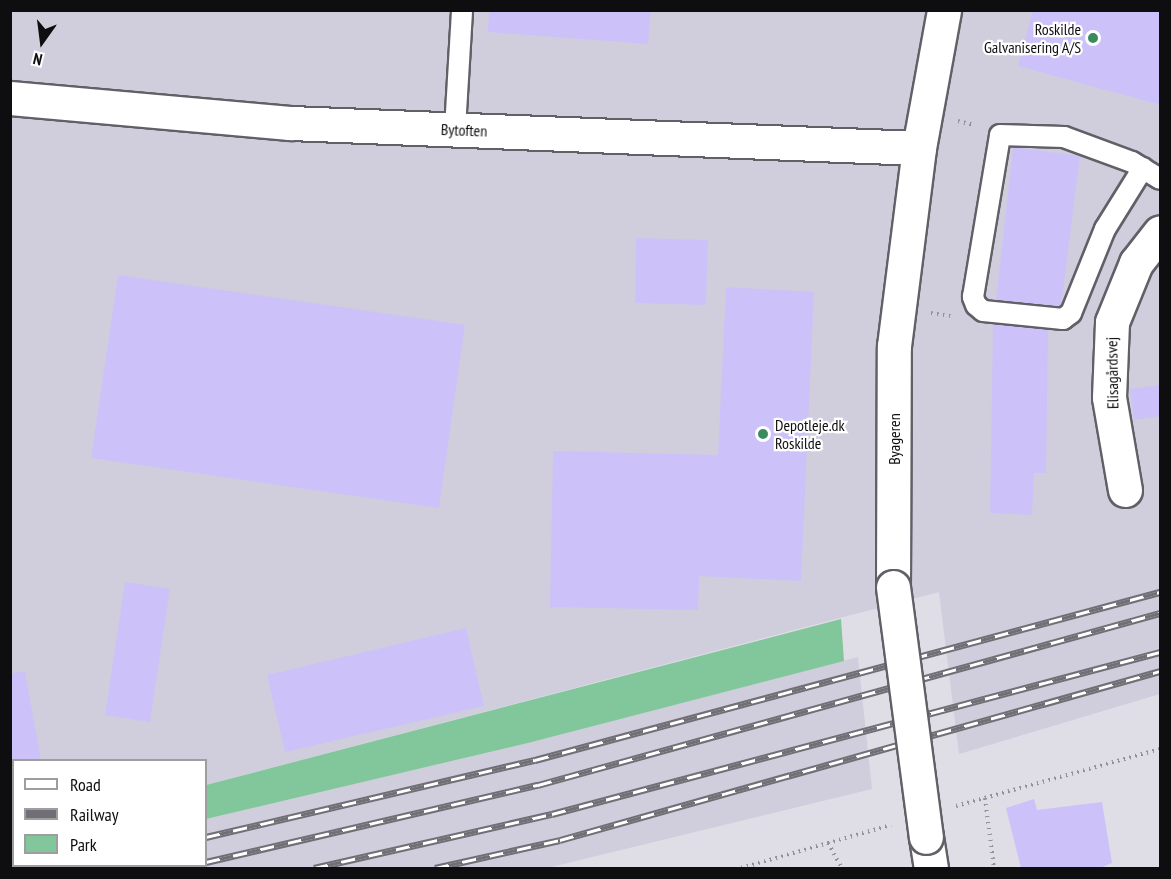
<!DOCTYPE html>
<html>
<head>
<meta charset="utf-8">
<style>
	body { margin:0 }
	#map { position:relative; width:1171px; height:879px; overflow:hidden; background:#dfdde6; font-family:"PT Sans Narrow",sans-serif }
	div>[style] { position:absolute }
	.built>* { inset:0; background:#d0cedc }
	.green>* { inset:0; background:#82c79c }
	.building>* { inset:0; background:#ccc2f9 }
	.path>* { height:4px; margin-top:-2px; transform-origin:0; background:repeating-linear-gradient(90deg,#939198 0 1.5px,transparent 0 6px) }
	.roads { filter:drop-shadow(2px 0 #616067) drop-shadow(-2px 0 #616067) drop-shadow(0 2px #616067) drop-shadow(0 -2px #616067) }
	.service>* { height:20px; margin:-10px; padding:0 10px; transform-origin:10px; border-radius:10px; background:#fff }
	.minor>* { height:33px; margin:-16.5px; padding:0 16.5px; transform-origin:16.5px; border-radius:16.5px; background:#fff }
	.tertiary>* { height:33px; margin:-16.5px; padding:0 16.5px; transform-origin:16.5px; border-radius:16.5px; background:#fff }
	.rail>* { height:7px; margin-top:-3.5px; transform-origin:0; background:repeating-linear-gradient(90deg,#fff 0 14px,#716f75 0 28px); box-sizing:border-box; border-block:2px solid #716f75 }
	.bridges { filter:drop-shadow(2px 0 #616067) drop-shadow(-2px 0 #616067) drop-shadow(0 2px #616067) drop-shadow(0 -2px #616067) }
	.tertiary-bridge>* { height:33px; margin:-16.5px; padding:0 16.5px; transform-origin:16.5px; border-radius:16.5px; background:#fff }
	.dots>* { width:16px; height:16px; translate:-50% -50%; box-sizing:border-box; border:3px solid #fff; border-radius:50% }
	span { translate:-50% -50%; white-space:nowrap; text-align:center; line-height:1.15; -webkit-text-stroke:4.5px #fff; paint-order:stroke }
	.poi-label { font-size:16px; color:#0e0d10 }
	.right { translate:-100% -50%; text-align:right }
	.left { translate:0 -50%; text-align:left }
	.street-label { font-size:16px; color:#0e0d10 }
	.frame { position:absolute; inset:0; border:12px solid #0e0d10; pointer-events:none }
	.legend { position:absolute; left:12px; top:759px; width:195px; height:108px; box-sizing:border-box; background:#fff; border:2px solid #9f9e9f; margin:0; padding:8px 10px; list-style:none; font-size:18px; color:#0e0d10 }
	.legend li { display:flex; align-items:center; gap:12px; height:30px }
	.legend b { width:30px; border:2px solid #9f9e9f }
	.north { position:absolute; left:12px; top:12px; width:60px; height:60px; -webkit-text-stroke:4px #fff; paint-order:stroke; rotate:194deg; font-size:16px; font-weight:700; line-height:24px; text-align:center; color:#0e0d10 }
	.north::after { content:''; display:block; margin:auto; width:21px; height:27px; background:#0e0d10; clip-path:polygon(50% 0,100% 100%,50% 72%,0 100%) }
</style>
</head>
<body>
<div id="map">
	<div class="built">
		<i style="clip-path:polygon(11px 11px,1160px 11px,1160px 694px,959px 754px,939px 592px,206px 785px,206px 760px,14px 760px,11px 826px)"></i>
		<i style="clip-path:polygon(858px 657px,872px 789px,547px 868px,11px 868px,13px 857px,14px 866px,206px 866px,206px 819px,528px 743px)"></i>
	</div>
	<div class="green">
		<i style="clip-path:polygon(841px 619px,844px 661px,528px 743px,206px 819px,206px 785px)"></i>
	</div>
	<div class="building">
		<i style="clip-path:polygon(489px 10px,651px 10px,648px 44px,488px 32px)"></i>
		<i style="clip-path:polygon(1033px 10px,1161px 10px,1161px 105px,1018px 66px)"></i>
		<i style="clip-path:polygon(1013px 147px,1080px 156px,1061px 306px,996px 300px)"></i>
		<i style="clip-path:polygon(636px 238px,708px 240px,706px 305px,635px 303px)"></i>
		<i style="clip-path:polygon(118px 275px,465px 325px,439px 508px,91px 458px)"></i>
		<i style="clip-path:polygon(726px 287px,814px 292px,801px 581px,699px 576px,698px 610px,550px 607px,553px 451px,718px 455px)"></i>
		<i style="clip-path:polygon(993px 324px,1048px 330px,1046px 473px,1034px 473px,1032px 515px,990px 513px)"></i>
		<i style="clip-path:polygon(1161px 385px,1161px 416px,1134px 420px,1130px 389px)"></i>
		<i style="clip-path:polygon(125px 582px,170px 589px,150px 722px,105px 715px)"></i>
		<i style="clip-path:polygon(466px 628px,484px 706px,285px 752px,267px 675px)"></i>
		<i style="clip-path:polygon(25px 672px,41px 760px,10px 760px,10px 673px)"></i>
		<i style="clip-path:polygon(1034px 799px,1037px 810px,1102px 802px,1112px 863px,1100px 868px,1021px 868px,1006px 808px)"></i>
	</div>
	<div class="path">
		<i style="left:958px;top:121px;width:16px;rotate:14deg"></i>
		<i style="left:931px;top:313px;width:20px;rotate:9deg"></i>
		<i style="left:985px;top:798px;width:71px;rotate:82.7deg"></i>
		<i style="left:956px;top:806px;width:212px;rotate:-15.6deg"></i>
		<i style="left:828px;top:843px;width:29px;rotate:61deg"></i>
		<i style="left:741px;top:868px;width:156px;rotate:-16deg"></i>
	</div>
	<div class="roads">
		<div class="service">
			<i style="left:455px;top:129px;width:119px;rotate:-86.6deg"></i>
			<i style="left:1143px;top:168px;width:72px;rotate:121.9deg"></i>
			<i style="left:1105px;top:229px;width:91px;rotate:112deg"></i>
			<i style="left:1071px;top:313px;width:10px;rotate:143deg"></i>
			<i style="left:1063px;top:319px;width:80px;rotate:-174.3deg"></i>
			<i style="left:983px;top:311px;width:9px;rotate:-139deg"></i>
			<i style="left:976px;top:305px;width:9px;rotate:-111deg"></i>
			<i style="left:973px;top:297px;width:164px;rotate:-80.5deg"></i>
			<i style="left:1000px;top:135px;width:64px;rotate:1.8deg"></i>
			<i style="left:1064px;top:137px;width:72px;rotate:20.2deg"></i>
			<i style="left:1132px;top:162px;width:31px;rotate:31deg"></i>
			<i style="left:1159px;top:178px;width:1px;rotate:45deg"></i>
		</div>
		<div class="minor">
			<i style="left:10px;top:98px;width:281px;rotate:5.1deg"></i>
			<i style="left:290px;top:123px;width:629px;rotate:2.28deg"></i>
			<i style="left:1125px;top:490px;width:94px;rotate:-99.8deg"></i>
			<i style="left:1109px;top:397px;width:75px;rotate:-87.7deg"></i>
			<i style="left:1112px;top:322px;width:64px;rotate:-67.9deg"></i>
			<i style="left:1136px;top:263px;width:39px;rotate:-52deg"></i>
		</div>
		<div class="tertiary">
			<i style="left:893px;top:587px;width:241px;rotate:-89.8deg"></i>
			<i style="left:894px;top:346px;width:200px;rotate:-82.8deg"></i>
			<i style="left:919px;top:148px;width:140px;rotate:-79.7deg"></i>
			<i style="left:926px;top:837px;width:31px;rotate:81deg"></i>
		</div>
	</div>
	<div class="rail">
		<i style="left:206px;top:837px;width:338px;rotate:-13.2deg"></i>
		<i style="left:535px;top:760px;width:647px;rotate:-15.05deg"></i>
		<i style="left:206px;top:862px;width:341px;rotate:-13.1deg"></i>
		<i style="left:538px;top:785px;width:645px;rotate:-15.46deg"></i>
		<i style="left:61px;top:868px;width:16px;rotate:-7deg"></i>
		<i style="left:178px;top:868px;width:13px;rotate:-9deg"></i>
		<i style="left:314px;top:868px;width:244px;rotate:-12.8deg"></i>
		<i style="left:552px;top:814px;width:629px;rotate:-14.92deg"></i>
		<i style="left:435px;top:868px;width:128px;rotate:-12.6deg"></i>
		<i style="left:560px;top:840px;width:623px;rotate:-15.73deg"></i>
	</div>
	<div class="bridges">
		<div class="tertiary-bridge">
			<i style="left:893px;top:587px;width:252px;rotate:82.5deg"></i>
		</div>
	</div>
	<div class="dots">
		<i style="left:1093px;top:38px;background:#398b5d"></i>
		<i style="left:763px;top:434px;background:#398b5d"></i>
	</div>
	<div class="poi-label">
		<span class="right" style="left:1081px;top:38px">Roskilde<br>Galvanisering A/S</span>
		<span class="left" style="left:775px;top:434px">Depotleje.dk<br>Roskilde</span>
	</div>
	<div class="street-label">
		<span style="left:464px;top:130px;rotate:2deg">Bytoften</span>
		<span style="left:1112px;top:373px;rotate:-91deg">Elisagårdsvej</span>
		<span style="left:894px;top:439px;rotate:-90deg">Byageren</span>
	</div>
	<div class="frame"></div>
	<ul class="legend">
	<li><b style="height:8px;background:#fff"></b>Road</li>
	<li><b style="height:8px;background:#716f75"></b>Railway</li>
	<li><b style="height:16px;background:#82c79c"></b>Park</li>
	</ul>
	<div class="north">N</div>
</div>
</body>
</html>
